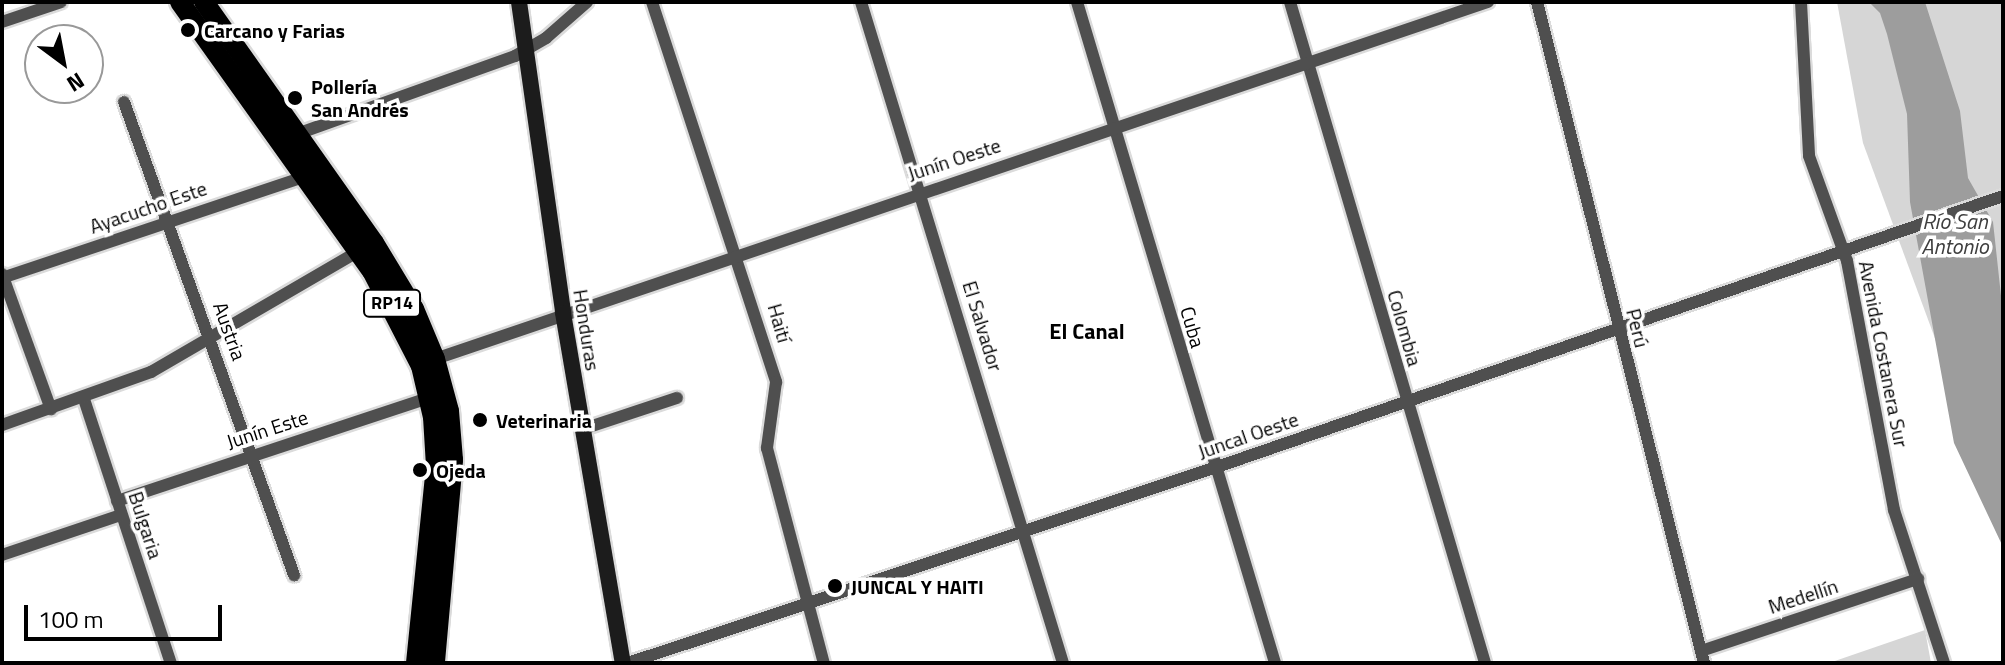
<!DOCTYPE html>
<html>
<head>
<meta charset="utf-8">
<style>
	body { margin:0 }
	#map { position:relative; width:2005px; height:665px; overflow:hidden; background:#fff; font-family:"Titillium Web",sans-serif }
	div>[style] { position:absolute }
	.green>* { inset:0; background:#d6d6d6 }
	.water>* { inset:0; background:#9d9d9d }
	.roads { filter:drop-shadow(2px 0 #dbdbdb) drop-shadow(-2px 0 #dbdbdb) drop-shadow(0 2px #dbdbdb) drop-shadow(0 -2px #dbdbdb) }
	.minor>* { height:12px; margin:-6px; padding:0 6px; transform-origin:6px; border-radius:6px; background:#4f4f4f }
	.secondary>* { height:16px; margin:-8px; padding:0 8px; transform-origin:8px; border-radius:8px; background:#1c1c1c }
	.primary>* { height:20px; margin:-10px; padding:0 10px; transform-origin:10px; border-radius:10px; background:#000 }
	.dots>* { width:22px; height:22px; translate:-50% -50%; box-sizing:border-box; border:4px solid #fff; border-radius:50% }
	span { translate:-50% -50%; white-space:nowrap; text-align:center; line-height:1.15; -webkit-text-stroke:7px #fff; paint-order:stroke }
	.shield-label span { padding:2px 6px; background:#fff; border:2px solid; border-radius:6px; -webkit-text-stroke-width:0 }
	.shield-label { font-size:18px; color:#000; font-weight:700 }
	.poi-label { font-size:20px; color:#000; font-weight:700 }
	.left { translate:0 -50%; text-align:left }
	.street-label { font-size:20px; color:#000 }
	.water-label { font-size:22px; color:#3e3e3e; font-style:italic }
	.neighbourhood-label { font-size:22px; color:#000; font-weight:700 }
	.frame { position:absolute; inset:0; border:4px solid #000; pointer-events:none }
	.north { position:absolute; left:24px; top:24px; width:80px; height:80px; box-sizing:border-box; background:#fff; border:2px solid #999; border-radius:50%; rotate:148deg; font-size:22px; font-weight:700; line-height:32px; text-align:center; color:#000 }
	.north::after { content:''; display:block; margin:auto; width:28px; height:36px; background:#000; clip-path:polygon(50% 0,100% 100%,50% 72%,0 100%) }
	.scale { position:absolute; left:24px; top:605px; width:198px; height:36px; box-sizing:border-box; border:4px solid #000; border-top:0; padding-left:10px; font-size:24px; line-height:28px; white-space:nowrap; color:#000; -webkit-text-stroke:6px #fff; paint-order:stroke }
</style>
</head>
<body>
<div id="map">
	<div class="green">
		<i style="clip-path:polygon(1837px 2px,2003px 2px,2003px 523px,1863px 143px)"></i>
		<i style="clip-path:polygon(1925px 630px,1931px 663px,1829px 663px)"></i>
	</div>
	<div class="water">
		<i style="clip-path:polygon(1869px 2px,1925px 2px,1960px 111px,1968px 178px,1993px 222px,2003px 314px,2003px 547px,1954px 443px,1910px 202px,1907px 114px,1887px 34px,1880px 13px)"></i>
	</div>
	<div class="roads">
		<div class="minor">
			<i style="left:652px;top:2px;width:400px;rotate:71.9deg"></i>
			<i style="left:776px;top:382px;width:67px;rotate:97.8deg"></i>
			<i style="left:767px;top:448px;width:222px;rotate:75.2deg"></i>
			<i style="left:861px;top:2px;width:691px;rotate:73.01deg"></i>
			<i style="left:1077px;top:2px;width:690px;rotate:73.32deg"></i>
			<i style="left:1290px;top:2px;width:689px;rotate:73.56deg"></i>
			<i style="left:1537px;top:2px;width:682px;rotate:75.82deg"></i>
			<i style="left:1801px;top:2px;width:154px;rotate:87deg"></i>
			<i style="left:1809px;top:156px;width:112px;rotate:70.1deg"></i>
			<i style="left:1847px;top:261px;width:253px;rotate:79.3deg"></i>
			<i style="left:1894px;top:510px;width:161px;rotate:71.9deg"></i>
			<i style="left:2px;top:22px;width:62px;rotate:-18.7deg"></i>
			<i style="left:124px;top:102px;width:503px;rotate:70.23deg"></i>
			<i style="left:297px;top:134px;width:232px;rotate:-19.7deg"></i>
			<i style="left:515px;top:56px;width:36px;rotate:-30deg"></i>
			<i style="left:546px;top:38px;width:55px;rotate:-41.3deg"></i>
			<i style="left:2px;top:274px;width:144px;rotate:70.1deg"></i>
			<i style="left:2px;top:278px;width:322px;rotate:-18.5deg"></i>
			<i style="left:435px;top:359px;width:1112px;rotate:-18.73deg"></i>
			<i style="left:84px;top:399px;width:278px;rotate:71.8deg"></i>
			<i style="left:2px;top:425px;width:158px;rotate:-19.6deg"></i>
			<i style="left:151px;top:372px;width:241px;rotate:-30.2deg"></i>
			<i style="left:583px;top:429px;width:99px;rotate:-18.3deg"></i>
			<i style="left:117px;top:501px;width:329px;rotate:-18.3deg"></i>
			<i style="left:2px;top:555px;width:126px;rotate:-18.6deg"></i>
			<i style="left:1701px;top:651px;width:229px;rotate:-18.4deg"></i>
			<i style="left:628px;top:663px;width:618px;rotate:-18.41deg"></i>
			<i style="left:1214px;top:468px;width:835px;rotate:-19.02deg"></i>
		</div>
		<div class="secondary">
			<i style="left:519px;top:2px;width:314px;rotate:81.9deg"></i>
			<i style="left:563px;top:313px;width:355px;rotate:80.3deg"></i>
		</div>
		<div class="primary">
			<i style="left:180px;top:2px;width:330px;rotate:54.5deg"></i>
			<i style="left:372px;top:271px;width:107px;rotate:62.7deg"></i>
			<i style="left:421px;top:366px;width:52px;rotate:76.8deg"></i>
			<i style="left:433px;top:417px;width:49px;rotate:86.5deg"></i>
			<i style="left:436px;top:466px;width:198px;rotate:95.8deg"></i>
			<i style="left:204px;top:2px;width:295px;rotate:54.8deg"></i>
			<i style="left:374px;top:243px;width:77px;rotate:58.8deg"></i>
			<i style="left:414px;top:309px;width:54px;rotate:67.2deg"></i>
			<i style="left:435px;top:359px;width:54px;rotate:74.9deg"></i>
			<i style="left:449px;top:411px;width:49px;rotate:85.3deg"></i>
			<i style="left:453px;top:460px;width:204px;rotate:95.1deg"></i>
		</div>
	</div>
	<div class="dots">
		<i style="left:188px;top:30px;background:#000"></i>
		<i style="left:295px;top:98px;background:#000"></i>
		<i style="left:480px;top:420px;background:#000"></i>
		<i style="left:420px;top:470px;background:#000"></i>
		<i style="left:835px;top:586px;background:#000"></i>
	</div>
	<div class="shield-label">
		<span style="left:392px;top:303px">RP14</span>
	</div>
	<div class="poi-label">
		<span class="left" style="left:204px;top:30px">Carcano y Farias</span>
		<span class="left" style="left:311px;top:98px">Pollería<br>San Andrés</span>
		<span class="left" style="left:496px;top:420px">Veterinaria</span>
		<span class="left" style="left:436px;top:470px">Ojeda</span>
		<span class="left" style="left:851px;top:586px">JUNCAL Y HAITI</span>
	</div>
	<div class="street-label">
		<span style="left:954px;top:159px;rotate:-18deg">Junín Oeste</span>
		<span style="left:148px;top:207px;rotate:-19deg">Ayacucho Este</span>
		<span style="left:780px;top:323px;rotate:74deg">Haití</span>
		<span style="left:983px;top:326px;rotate:73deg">El Salvador</span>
		<span style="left:1193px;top:327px;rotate:74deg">Cuba</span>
		<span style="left:1405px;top:328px;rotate:74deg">Colombia</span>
		<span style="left:1638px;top:328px;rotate:76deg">Perú</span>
		<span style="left:587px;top:330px;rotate:81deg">Honduras</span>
		<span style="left:230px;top:331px;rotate:70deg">Austria</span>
		<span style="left:1884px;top:354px;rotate:79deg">Avenida Costanera Sur</span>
		<span style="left:267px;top:429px;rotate:-18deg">Junín Este</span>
		<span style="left:1248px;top:435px;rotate:-19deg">Juncal Oeste</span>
		<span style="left:146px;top:525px;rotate:72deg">Bulgaria</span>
		<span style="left:1803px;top:596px;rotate:-18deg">Medellín</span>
	</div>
	<div class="water-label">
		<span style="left:1955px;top:234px">Río San<br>Antonio</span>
	</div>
	<div class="neighbourhood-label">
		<span style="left:1087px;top:332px">El Canal</span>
	</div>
	<div class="frame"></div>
	<div class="north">N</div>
	<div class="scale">100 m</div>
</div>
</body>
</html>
